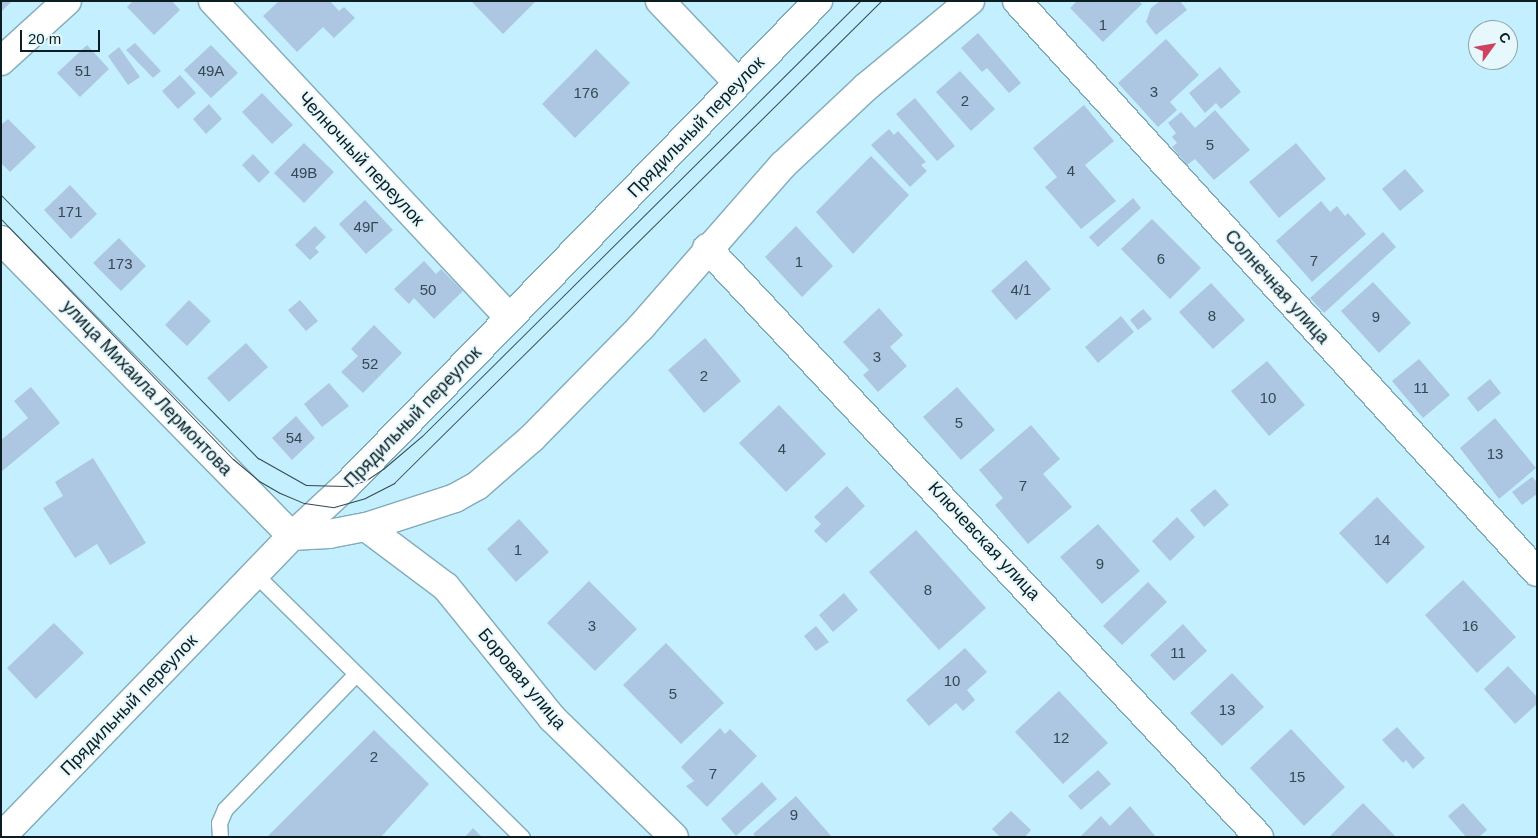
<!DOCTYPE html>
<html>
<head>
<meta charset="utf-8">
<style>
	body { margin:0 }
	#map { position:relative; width:1538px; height:838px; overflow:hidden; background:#c4effe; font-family:Arial,sans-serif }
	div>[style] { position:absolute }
	.building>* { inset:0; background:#adc7e3 }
	.roads { filter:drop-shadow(1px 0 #82abb9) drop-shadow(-1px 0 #82abb9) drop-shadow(0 1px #82abb9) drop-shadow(0 -1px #82abb9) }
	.lane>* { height:15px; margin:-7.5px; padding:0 7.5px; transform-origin:7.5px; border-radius:7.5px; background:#fff }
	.street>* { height:28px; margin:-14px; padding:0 14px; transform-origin:14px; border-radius:14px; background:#fff }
	.secondary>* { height:28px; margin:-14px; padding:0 14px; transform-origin:14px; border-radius:14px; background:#fff }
	.tram>* { height:1px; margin:-0.5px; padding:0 0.5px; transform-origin:0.5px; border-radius:0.5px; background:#32484f }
	span { translate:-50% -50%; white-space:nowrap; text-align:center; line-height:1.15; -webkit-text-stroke:4px #e7f8fd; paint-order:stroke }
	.number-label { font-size:15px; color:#354853 }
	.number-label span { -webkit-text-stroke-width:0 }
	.street-label { font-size:18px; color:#0d1e23 }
	.frame { position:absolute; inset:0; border:2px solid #0d1e23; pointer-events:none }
	.north { position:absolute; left:1468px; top:20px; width:50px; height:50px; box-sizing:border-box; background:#e7f8fd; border:1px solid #90a1a6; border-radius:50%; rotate:58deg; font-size:14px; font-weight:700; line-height:20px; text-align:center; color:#0d1e23 }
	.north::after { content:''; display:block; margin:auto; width:18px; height:22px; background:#d04161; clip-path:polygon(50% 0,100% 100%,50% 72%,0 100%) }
	.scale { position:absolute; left:20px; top:30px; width:80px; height:22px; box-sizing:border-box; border:2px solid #0d1e23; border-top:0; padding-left:6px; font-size:15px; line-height:18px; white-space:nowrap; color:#0d1e23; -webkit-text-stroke:4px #e7f8fd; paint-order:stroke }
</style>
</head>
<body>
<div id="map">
	<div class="building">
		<i style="clip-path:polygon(1px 1px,12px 1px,1px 12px)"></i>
		<i style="clip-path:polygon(133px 1px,172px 1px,180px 10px,154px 35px,127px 7px)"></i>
		<i style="clip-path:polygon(279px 1px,330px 1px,339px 11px,344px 7px,355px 18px,334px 38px,323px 27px,297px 52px,263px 16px)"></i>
		<i style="clip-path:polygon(471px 1px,536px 1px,503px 34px)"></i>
		<i style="clip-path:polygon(1077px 1px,1139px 1px,1142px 4px,1103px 42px,1070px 8px)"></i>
		<i style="clip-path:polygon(1160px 1px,1180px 1px,1187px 10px,1156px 35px,1146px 22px,1151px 8px)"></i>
		<i style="clip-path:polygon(978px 33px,1021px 83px,1009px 93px,987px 68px,982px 72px,961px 48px)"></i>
		<i style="clip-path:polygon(1166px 39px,1199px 75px,1170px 102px,1177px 110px,1158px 127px,1118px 83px)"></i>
		<i style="clip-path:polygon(135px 43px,161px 71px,153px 78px,126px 50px)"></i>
		<i style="clip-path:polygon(87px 45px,109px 69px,80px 97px,57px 73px)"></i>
		<i style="clip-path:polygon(211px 45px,238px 73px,211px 98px,184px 70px)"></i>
		<i style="clip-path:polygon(119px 47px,140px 77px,128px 85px,108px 56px)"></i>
		<i style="clip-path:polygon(596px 49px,630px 83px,575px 138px,542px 104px)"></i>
		<i style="clip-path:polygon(1220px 67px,1241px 92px,1221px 109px,1216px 103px,1205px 113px,1189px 93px)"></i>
		<i style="clip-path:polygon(960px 71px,995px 109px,971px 131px,936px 92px)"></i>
		<i style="clip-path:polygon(180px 75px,196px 93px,178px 109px,162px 91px)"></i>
		<i style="clip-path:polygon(262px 93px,293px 125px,272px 144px,242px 112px)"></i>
		<i style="clip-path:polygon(915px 98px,955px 146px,937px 161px,896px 114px)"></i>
		<i style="clip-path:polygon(209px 104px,222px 119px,206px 134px,193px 119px)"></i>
		<i style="clip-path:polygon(1084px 105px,1114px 141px,1085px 165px,1116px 201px,1081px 229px,1045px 187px,1057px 177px,1033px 148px)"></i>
		<i style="clip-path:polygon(1215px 110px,1250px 150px,1214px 180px,1195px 159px,1187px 165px,1172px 147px,1177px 143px,1172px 137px,1176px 133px,1168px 123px,1181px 112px,1195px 128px)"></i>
		<i style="clip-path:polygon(8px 119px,36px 147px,10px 172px,1px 163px,1px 125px)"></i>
		<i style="clip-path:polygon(889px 129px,894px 135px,898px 131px,926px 162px,921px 165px,927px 171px,910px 187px,871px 145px)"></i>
		<i style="clip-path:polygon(304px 143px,334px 172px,304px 203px,274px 173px)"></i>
		<i style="clip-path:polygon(1296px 143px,1326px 179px,1279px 218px,1249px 182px)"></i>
		<i style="clip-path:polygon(253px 154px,270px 172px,259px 183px,242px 165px)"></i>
		<i style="clip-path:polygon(871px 156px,909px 195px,853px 254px,816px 212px)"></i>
		<i style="clip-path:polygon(1405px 169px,1424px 191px,1400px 211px,1382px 189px)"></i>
		<i style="clip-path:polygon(70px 185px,97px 214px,71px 239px,44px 210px)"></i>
		<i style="clip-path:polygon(1133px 198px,1141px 208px,1098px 247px,1089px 237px)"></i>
		<i style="clip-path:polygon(365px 200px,393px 230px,366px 254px,339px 224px)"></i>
		<i style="clip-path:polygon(1321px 201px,1330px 212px,1337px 206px,1345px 216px,1348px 213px,1366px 234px,1312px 282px,1276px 241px)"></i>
		<i style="clip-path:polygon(1152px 219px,1201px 268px,1170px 299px,1121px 249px)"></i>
		<i style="clip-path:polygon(315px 226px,326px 237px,315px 248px,319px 252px,310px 260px,295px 245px)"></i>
		<i style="clip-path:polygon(796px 226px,833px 266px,802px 297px,765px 257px)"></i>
		<i style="clip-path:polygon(1383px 232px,1396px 247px,1324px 313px,1310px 298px)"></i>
		<i style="clip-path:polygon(119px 238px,146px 266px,121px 291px,93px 263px)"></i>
		<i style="clip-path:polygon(1026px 260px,1051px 289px,1016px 320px,991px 291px)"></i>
		<i style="clip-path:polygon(424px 261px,436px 274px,441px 269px,463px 291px,434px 319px,414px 298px,409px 304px,394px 289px)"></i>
		<i style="clip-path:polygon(1373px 282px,1411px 323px,1379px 353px,1341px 311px)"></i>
		<i style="clip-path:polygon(1211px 283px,1245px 320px,1213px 349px,1179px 312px)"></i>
		<i style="clip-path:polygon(189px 300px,211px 321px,187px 346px,165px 325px)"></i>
		<i style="clip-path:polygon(300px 300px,318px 321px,306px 331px,288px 310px)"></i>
		<i style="clip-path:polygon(879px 308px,903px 335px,890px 347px,907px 366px,878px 392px,863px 375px,869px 370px,843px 342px)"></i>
		<i style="clip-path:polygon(1143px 309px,1152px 319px,1138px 330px,1130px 320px)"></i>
		<i style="clip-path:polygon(1121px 316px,1134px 332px,1098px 363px,1085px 347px)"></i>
		<i style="clip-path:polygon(374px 325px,402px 353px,363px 393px,341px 372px,358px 356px,351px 349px)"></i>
		<i style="clip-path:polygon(705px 338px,741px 381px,704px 413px,668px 370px)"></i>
		<i style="clip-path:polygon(246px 343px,268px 367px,229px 402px,207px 378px)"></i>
		<i style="clip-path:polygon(1419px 359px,1450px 395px,1423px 418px,1392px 381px)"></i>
		<i style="clip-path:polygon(1267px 361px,1305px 405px,1269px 436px,1231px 391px)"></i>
		<i style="clip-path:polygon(1490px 379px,1501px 393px,1478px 412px,1467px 398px)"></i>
		<i style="clip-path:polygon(329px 383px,349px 406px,322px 427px,304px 404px)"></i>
		<i style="clip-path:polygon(31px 387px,60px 423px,1px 472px,1px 440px,28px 418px,14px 401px)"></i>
		<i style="clip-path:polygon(957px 387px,995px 430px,961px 460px,923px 417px)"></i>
		<i style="clip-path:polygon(779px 405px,826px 454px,786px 492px,739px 443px)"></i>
		<i style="clip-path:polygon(296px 416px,315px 438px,292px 460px,272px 438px)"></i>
		<i style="clip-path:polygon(1495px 418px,1536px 468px,1499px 499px,1460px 448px)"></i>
		<i style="clip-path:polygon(1031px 425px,1060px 459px,1043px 474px,1072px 507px,1028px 544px,995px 505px,1003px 498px,979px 470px)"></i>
		<i style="clip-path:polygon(93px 458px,146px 543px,110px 565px,97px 544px,75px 558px,43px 508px,63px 496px,55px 482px)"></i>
		<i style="clip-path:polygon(1532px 477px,1537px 482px,1537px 494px,1522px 505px,1512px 492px)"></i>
		<i style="clip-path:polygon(847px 486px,865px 506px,826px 543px,814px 531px,821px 524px,814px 517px)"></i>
		<i style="clip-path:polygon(1215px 489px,1229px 505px,1204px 527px,1190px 510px)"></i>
		<i style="clip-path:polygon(1377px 497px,1425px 547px,1387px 584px,1339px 533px)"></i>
		<i style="clip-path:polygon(1177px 517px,1195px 537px,1170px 561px,1152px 541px)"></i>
		<i style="clip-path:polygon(519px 519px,549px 552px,516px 582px,487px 549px)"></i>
		<i style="clip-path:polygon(1098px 524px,1140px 571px,1102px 604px,1060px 557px)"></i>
		<i style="clip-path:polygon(916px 530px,986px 608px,939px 650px,869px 572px)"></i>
		<i style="clip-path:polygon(1463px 580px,1516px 637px,1477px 673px,1425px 615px)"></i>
		<i style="clip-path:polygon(589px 581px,637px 629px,595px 671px,547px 623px)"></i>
		<i style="clip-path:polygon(1148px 582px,1167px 602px,1122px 645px,1103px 626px)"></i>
		<i style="clip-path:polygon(844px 593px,858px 610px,833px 632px,819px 615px)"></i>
		<i style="clip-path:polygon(54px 623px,84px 653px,36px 699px,7px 668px)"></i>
		<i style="clip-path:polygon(1183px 624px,1207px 651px,1174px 681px,1150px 655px)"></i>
		<i style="clip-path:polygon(816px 626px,829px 642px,816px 651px,804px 636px)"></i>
		<i style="clip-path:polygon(666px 643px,724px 703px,681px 744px,623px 685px)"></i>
		<i style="clip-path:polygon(965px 648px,987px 672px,967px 690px,975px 700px,963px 711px,956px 703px,929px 726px,906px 700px)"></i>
		<i style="clip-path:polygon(1508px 666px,1537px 697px,1537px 704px,1515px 724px,1484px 689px)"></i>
		<i style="clip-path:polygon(1232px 673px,1264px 707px,1222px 746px,1190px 713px)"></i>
		<i style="clip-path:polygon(1059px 691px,1108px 743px,1063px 784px,1015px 732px)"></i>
		<i style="clip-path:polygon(1397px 727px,1425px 758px,1413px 769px,1406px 760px,1403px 763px,1382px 740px)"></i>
		<i style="clip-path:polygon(720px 728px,725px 734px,730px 729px,757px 756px,707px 807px,686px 786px,694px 781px,681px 767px)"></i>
		<i style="clip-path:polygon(1291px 729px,1345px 787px,1304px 826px,1250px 768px)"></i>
		<i style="clip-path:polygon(374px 730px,429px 784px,381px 837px,267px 837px)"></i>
		<i style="clip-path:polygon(1098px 770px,1111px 784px,1081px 810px,1068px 796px)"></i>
		<i style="clip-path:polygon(762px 782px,777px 799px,736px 836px,721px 819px)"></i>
		<i style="clip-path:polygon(796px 796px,832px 837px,756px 837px,753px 834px)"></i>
		<i style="clip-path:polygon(1363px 803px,1396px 837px,1329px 837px)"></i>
		<i style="clip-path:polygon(1463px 803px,1487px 830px,1479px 837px,1466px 837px,1448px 816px)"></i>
		<i style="clip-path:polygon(1130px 806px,1156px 837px,1080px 837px,1101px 816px,1110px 826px)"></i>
		<i style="clip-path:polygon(1011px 811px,1031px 830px,1025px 837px,1000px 837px,992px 829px)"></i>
		<i style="clip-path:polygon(473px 828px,482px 837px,465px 837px)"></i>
	</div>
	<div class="roads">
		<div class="lane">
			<i style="left:255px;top:574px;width:375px;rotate:44.6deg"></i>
			<i style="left:220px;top:837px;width:14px;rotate:-94deg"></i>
			<i style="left:219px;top:823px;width:15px;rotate:-67deg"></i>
			<i style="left:225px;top:809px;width:188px;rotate:-45.9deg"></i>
		</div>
		<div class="street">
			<i style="left:213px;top:1px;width:434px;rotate:46.9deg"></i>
			<i style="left:660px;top:1px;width:113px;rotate:46.4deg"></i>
			<i style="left:1017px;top:1px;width:772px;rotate:47.68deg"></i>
			<i style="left:1px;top:61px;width:89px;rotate:-42.3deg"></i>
			<i style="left:1px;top:240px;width:415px;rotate:45.5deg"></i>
			<i style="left:292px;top:536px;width:37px;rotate:-3deg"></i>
			<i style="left:329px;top:534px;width:38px;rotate:-11deg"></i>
			<i style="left:366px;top:527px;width:94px;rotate:-18deg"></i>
			<i style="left:455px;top:498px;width:25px;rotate:-29deg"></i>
			<i style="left:477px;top:486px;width:73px;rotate:-41.1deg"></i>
			<i style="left:532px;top:438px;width:156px;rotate:-45.5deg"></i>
			<i style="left:641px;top:327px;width:215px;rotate:-48.8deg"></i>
			<i style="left:783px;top:165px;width:114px;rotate:-43.2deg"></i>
			<i style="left:866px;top:87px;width:135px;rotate:-39.6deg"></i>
			<i style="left:707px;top:248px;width:807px;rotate:46.86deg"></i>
			<i style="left:366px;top:527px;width:100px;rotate:36.9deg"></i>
			<i style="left:446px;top:587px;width:169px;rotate:51deg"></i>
			<i style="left:552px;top:718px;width:170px;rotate:44.3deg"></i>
		</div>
		<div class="secondary">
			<i style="left:7px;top:831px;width:410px;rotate:-46deg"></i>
			<i style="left:292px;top:536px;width:74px;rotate:-42.8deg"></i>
			<i style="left:346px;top:486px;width:677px;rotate:-45.78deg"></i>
		</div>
	</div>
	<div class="tram">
		<i style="left:1px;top:195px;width:368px;rotate:45.7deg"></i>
		<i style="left:258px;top:458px;width:55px;rotate:29.4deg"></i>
		<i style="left:306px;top:485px;width:40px;rotate:1.4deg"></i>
		<i style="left:346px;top:486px;width:20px;rotate:-15deg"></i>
		<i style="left:365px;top:481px;width:22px;rotate:-34deg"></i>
		<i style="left:383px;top:469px;width:52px;rotate:-40.4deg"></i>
		<i style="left:423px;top:435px;width:616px;rotate:-44.8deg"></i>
		<i style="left:1px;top:219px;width:334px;rotate:46deg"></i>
		<i style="left:233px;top:459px;width:34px;rotate:40deg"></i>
		<i style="left:259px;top:481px;width:24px;rotate:30deg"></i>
		<i style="left:280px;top:493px;width:26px;rotate:23deg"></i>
		<i style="left:304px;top:503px;width:30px;rotate:8deg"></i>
		<i style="left:334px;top:507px;width:32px;rotate:-16deg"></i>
		<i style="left:365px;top:498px;width:33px;rotate:-27deg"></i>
		<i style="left:394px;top:483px;width:685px;rotate:-44.7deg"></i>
	</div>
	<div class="number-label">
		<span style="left:1103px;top:25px">1</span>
		<span style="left:83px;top:71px">51</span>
		<span style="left:211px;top:71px">49А</span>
		<span style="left:1154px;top:92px">3</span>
		<span style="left:586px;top:93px">176</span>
		<span style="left:965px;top:101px">2</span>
		<span style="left:1210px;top:145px">5</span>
		<span style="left:1071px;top:171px">4</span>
		<span style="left:304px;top:173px">49В</span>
		<span style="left:70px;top:212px">171</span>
		<span style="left:366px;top:227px">49Г</span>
		<span style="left:1161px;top:259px">6</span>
		<span style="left:1314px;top:261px">7</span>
		<span style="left:799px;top:262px">1</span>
		<span style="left:120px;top:264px">173</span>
		<span style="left:428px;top:290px">50</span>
		<span style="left:1021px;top:290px">4/1</span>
		<span style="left:1212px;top:316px">8</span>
		<span style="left:1376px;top:317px">9</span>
		<span style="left:877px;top:357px">3</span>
		<span style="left:370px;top:364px">52</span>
		<span style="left:704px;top:376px">2</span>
		<span style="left:1421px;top:388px">11</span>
		<span style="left:1268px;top:398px">10</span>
		<span style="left:959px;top:423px">5</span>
		<span style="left:294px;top:438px">54</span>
		<span style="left:782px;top:449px">4</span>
		<span style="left:1495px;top:454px">13</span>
		<span style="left:1023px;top:486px">7</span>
		<span style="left:1382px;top:540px">14</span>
		<span style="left:518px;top:550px">1</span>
		<span style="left:1100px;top:564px">9</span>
		<span style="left:928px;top:590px">8</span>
		<span style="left:592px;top:626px">3</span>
		<span style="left:1470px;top:626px">16</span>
		<span style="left:1178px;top:653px">11</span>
		<span style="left:952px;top:681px">10</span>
		<span style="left:673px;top:694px">5</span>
		<span style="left:1227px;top:710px">13</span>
		<span style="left:1061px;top:738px">12</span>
		<span style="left:374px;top:757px">2</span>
		<span style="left:713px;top:774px">7</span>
		<span style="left:1297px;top:777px">15</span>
		<span style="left:794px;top:815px">9</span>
	</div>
	<div class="street-label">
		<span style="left:696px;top:127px;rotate:-46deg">Прядильный переулок</span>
		<span style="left:361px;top:159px;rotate:47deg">Челночный переулок</span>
		<span style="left:1277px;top:287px;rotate:48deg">Солнечная улица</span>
		<span style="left:147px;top:388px;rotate:46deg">улица Михаила Лермонтова</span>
		<span style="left:413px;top:417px;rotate:-46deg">Прядильный переулок</span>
		<span style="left:984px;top:541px;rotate:47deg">Ключевская улица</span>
		<span style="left:522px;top:679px;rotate:50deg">Боровая улица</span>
		<span style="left:129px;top:705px;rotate:-46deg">Прядильный переулок</span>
	</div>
	<div class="frame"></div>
	<div class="north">С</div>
	<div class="scale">20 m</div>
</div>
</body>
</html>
